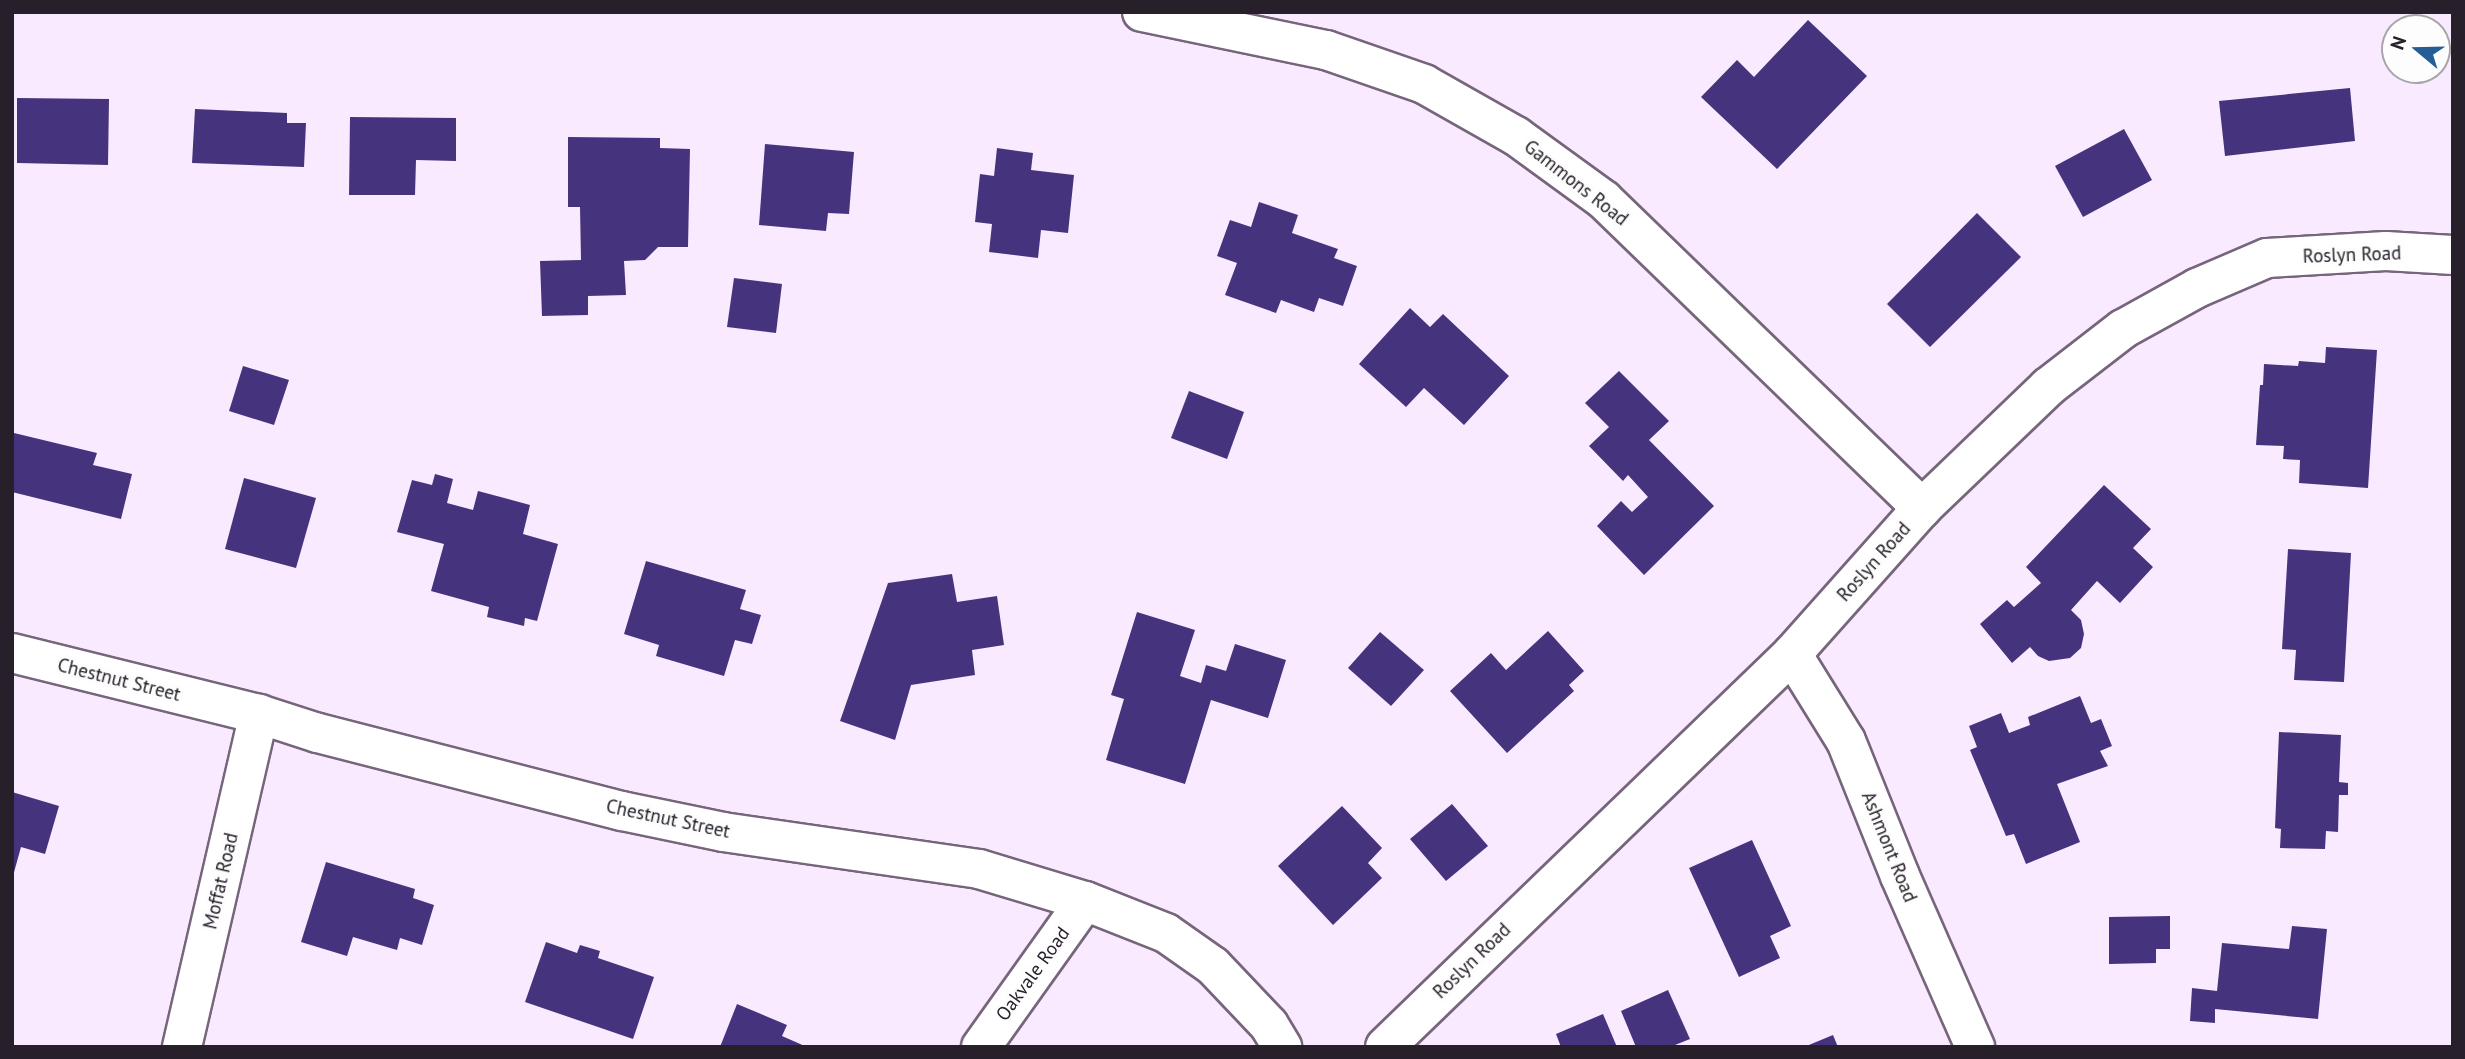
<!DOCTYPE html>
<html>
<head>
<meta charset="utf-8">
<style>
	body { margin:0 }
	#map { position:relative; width:2465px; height:1059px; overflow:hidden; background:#f9eaff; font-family:"PT Sans",sans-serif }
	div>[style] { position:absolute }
	.building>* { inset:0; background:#46337e }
	.roads { filter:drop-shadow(2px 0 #76657b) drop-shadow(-2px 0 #76657b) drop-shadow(0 2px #76657b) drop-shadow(0 -2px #76657b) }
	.minor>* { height:38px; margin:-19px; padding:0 19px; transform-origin:19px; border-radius:19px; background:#fff }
	.secondary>* { height:38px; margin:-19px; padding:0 19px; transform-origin:19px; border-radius:19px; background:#fff }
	span { translate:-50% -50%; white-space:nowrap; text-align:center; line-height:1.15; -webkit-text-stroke:7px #fdfdfd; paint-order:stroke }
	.street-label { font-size:19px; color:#27202a }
	.frame { position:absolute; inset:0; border:14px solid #27202a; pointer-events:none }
	.north { position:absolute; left:2381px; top:14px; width:70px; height:70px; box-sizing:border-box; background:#fdfdfd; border:2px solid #a7a5a9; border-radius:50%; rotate:289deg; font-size:19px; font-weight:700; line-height:28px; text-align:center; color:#27202a }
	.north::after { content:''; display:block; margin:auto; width:24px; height:32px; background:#255d95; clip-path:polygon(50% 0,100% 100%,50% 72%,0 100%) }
</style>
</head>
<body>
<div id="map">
	<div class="building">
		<i style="clip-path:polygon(1808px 20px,1867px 76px,1777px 169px,1701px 97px,1737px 60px,1754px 77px)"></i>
		<i style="clip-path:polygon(2350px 88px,2355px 141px,2225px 156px,2219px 101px)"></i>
		<i style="clip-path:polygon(17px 98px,109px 99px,108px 165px,17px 163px)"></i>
		<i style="clip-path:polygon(195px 109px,287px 113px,287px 123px,306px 123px,304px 167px,192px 163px)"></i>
		<i style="clip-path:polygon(350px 117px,456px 118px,456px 161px,416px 160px,415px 195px,349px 195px)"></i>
		<i style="clip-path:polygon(2124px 129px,2152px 180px,2083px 217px,2055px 166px)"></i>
		<i style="clip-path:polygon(568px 137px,660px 138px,660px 148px,690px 149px,688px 247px,658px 247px,645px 260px,624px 261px,626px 295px,588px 296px,588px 315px,542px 316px,540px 261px,581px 260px,580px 207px,568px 207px)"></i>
		<i style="clip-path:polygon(765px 144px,854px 152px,849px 214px,828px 213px,826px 231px,759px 225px)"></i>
		<i style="clip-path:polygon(997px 148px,1033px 153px,1031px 170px,1074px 175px,1068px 233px,1041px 230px,1038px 258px,989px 252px,992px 224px,975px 222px,980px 174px,994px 176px)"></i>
		<i style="clip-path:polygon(1259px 202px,1298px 215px,1292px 233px,1338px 249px,1334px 258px,1357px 266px,1343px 306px,1319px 298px,1314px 312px,1281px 300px,1276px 313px,1225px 295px,1237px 263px,1217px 256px,1230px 220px,1251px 227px)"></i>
		<i style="clip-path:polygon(1977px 213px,2021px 257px,1930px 347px,1887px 304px)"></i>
		<i style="clip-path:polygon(734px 278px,782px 284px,776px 333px,727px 327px)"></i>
		<i style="clip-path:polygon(1410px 308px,1430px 327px,1443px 314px,1509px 376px,1464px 425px,1424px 388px,1406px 407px,1359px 364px)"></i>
		<i style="clip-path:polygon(2326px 347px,2377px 350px,2368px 488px,2299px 483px,2300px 460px,2283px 459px,2284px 446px,2256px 445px,2260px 385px,2263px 385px,2264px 364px,2298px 366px,2299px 361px,2325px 363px)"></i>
		<i style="clip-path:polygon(243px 366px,289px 380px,274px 425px,229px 411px)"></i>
		<i style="clip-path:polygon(1619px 371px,1669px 421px,1649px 440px,1714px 506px,1644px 575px,1597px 526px,1621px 501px,1632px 512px,1648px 497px,1628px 475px,1623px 481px,1589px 446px,1609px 427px,1585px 403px)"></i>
		<i style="clip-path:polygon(1189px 391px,1244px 412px,1227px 459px,1171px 438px)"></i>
		<i style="clip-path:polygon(14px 433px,97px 453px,93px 465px,132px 474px,121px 519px,12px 492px)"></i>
		<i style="clip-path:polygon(435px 474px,453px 479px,447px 503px,473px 510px,478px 491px,530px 505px,523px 534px,558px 544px,537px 621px,525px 618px,524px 626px,487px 617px,489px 607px,431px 591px,444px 544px,397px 532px,412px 480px,432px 485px)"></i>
		<i style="clip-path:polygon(244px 478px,316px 498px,296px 568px,225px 549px)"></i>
		<i style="clip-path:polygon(2104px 485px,2151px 529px,2133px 548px,2153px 567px,2120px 603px,2097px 581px,2071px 610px,2081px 620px,2084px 634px,2081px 648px,2070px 658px,2049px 661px,2038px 656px,2030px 647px,2012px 663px,1980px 624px,2007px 600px,2014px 607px,2041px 583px,2026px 567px)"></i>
		<i style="clip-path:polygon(2288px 549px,2351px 553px,2344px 682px,2294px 680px,2296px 650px,2282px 649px)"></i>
		<i style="clip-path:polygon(646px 561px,746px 590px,740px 609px,761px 615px,752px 644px,735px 640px,724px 676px,656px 656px,659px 645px,624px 634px)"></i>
		<i style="clip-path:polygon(952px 574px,957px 602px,997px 596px,1004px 645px,972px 650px,975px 675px,911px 685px,895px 740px,840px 721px,888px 583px)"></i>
		<i style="clip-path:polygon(1137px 612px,1195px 630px,1180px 676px,1201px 683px,1206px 665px,1226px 671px,1235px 644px,1286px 660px,1268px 718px,1211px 700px,1185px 784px,1106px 760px,1124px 699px,1111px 695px)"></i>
		<i style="clip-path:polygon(1548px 631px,1584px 671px,1569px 685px,1574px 691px,1507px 753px,1450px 691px,1491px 653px,1506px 670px)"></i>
		<i style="clip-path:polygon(1380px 632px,1424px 670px,1391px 706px,1348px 668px)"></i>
		<i style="clip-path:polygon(2080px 696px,2091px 723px,2101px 719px,2112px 746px,2100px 751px,2108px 766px,2057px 784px,2080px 842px,2026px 864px,2014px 834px,2006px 836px,1970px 750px,1977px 747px,1969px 726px,2001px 713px,2009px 733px,2030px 725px,2028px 717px)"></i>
		<i style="clip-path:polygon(2279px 732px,2341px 735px,2339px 782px,2348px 783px,2348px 795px,2339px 795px,2338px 832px,2326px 831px,2325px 849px,2280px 848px,2281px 829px,2275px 828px)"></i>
		<i style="clip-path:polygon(12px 792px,59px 806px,45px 854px,21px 847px,13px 876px)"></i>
		<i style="clip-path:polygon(1452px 804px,1488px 846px,1446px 881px,1410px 839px)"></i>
		<i style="clip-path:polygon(1342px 806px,1382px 848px,1368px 863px,1382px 878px,1333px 925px,1278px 866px)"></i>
		<i style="clip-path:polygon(1752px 840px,1791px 926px,1770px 936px,1780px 958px,1739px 977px,1689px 868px)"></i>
		<i style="clip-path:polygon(326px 862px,415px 889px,413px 898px,434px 905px,422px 945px,400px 938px,397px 950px,353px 937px,347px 956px,301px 942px)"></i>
		<i style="clip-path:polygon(2170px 916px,2170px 949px,2156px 949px,2156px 963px,2109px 964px,2109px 917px)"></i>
		<i style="clip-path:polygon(2292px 926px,2327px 929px,2318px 1019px,2215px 1009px,2215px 1023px,2190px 1021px,2192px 988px,2217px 991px,2222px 943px,2289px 949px)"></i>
		<i style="clip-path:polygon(546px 942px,577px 953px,580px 945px,600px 951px,598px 958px,654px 977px,633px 1039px,525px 1002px)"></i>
		<i style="clip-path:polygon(1668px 990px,1690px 1039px,1670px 1047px,1636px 1047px,1621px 1011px)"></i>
		<i style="clip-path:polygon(737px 1004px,787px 1025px,782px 1036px,807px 1047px,720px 1047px)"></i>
		<i style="clip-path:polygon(1603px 1014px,1617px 1047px,1561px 1047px,1556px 1034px)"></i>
		<i style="clip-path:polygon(1833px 1035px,1838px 1047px,1804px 1047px)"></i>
	</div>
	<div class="roads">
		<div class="minor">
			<i style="left:1142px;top:12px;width:188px;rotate:11.7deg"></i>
			<i style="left:1326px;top:50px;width:104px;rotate:19.1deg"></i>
			<i style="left:1424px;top:84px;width:106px;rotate:29.5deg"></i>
			<i style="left:1516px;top:136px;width:109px;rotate:36deg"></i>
			<i style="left:1604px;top:200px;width:443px;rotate:44.1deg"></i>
			<i style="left:1792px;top:654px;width:102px;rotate:58.2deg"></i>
			<i style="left:1846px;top:741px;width:145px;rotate:68.2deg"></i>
			<i style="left:1900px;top:876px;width:187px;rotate:66.3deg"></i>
			<i style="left:182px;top:1047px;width:342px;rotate:-77deg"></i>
			<i style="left:981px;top:1047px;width:179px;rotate:-54.5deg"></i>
			<i style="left:1385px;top:1047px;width:566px;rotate:-44deg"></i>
			<i style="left:1792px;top:654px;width:195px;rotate:-48.3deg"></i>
			<i style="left:1922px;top:508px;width:175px;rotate:-43.8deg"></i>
			<i style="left:2048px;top:387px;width:95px;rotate:-37.7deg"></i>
			<i style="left:2123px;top:329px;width:85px;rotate:-29deg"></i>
			<i style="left:2197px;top:288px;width:76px;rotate:-23.2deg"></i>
			<i style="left:2267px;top:258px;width:119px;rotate:-3.4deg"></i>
			<i style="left:2386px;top:251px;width:67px;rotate:3.4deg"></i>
		</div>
		<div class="secondary">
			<i style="left:12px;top:653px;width:254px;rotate:13.9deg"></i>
			<i style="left:259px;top:714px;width:62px;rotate:17.9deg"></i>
			<i style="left:318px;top:733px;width:314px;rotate:14.4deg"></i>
			<i style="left:622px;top:811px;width:103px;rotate:11.7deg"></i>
			<i style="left:723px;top:832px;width:259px;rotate:8.2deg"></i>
			<i style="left:979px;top:869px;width:111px;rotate:16.8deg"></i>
			<i style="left:1085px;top:901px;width:87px;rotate:21.6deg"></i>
			<i style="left:1166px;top:933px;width:57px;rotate:35.1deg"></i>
			<i style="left:1213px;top:966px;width:81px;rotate:46.5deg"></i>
			<i style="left:1269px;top:1025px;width:26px;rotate:59deg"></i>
		</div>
	</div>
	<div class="street-label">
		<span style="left:1576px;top:183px;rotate:38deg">Gammons Road</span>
		<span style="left:2352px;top:255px;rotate:-2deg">Roslyn Road</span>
		<span style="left:1874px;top:562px;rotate:-48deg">Roslyn Road</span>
		<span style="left:119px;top:680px;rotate:14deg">Chestnut Street</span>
		<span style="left:668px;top:819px;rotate:12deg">Chestnut Street</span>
		<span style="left:1889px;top:847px;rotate:68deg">Ashmont Road</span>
		<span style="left:221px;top:881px;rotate:-77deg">Moffat Road</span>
		<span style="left:1472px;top:961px;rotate:-44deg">Roslyn Road</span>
		<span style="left:1033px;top:974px;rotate:-54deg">Oakvale Road</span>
	</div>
	<div class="frame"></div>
	<div class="north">N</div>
</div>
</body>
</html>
